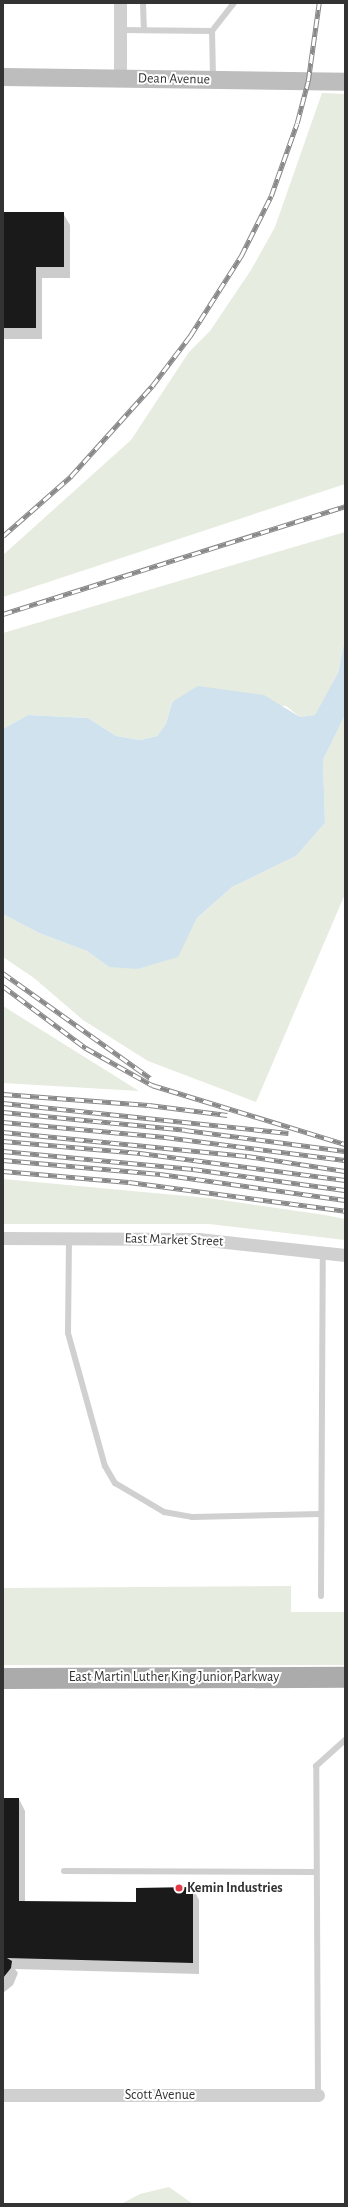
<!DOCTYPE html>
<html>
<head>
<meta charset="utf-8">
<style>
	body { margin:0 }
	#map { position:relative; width:348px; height:2207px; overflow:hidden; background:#fff; font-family:"Alegreya Sans",sans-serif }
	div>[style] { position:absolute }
	.green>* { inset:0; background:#e6ecdf }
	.water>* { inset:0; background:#cfe2ee }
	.shadow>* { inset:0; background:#0003 }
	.building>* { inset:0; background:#1a1a1a }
	.lane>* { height:6px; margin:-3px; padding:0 3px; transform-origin:3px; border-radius:3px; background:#d0d0d0 }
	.street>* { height:13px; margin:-6.5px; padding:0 6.5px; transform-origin:6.5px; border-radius:6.5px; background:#d0d0d0 }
	.secondary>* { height:18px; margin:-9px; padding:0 9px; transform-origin:9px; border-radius:9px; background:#bdbdbd }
	.primary>* { height:21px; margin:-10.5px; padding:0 10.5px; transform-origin:10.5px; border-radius:10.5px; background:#ababab }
	.rail>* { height:4.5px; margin-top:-2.25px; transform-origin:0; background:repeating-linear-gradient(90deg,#fff 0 9px,#888 0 18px); box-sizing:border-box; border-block:1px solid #888 }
	.dots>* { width:11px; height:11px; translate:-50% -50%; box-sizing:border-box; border:2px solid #fff; border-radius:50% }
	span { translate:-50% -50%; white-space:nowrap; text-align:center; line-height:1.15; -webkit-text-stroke:4px #fff; paint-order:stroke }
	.street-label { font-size:14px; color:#333 }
	.poi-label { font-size:14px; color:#333; font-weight:700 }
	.left { translate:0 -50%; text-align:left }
	.frame { position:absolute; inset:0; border:4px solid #333; pointer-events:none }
</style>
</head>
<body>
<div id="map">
	<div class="green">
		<i style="clip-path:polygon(322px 93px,345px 94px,345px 484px,3px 597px,3px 555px,131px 440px,189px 352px,210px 331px,251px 270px,275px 227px)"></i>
		<i style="clip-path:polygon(345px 532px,345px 638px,338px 673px,316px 715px,300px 717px,286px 706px,172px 701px,166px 724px,157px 736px,140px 740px,116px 736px,88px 718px,28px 715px,3px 729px,3px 633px)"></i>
		<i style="clip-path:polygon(345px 715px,345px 894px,256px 1102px,148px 1061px,83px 1020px,34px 978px,3px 957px,3px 914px,39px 933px,87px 951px,109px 967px,177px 957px,197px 918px,232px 887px,296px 856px,325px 823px,323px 760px)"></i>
		<i style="clip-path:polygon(3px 1006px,139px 1091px,3px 1083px)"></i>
		<i style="clip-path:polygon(3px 1179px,208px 1198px,325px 1215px,345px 1219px,345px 1240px,209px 1224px,3px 1224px)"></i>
		<i style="clip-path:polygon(291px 1586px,291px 1612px,345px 1612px,345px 1665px,3px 1665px,3px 1588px)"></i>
		<i style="clip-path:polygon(169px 2187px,193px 2204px,121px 2204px,140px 2194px)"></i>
	</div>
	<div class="water">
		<i style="clip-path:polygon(345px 638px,345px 715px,323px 760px,325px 823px,296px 856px,232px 887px,197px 918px,178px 957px,137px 969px,109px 967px,87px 951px,39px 933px,3px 914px,3px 729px,28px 715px,88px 718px,116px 736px,140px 740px,157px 736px,166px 724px,172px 702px,198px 686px,264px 695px,300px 717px,315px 715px,338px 673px)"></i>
	</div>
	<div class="shadow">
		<i style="clip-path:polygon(3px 213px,63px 213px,70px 225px,70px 278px,42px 278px,42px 339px,3px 339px)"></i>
		<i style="clip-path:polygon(3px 1799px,19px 1799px,25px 1811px,25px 1902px,137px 1903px,193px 1888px,199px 1900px,199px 1974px,15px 1969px,18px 1973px,13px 1985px,3px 1993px)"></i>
	</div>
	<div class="building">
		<i style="clip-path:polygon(3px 212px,64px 212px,64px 267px,36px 267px,36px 328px,3px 328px)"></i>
		<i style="clip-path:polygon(3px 1798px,19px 1798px,19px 1901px,136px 1902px,136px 1888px,193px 1887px,193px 1963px,7px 1958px,12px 1961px,11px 1968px,3px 1978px)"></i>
	</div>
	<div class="lane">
		<i style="left:143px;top:3px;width:27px;rotate:88deg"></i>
		<i style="left:120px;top:30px;width:92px;rotate:0.6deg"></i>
		<i style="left:213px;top:78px;width:47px;rotate:-91.2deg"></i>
		<i style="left:212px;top:31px;width:36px;rotate:-52deg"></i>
		<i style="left:69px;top:1238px;width:95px;rotate:90.6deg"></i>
		<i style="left:68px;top:1333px;width:138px;rotate:74.5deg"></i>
		<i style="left:105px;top:1466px;width:20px;rotate:60deg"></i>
		<i style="left:115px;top:1483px;width:57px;rotate:30.6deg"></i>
		<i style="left:164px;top:1512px;width:28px;rotate:10deg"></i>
		<i style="left:192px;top:1517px;width:129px;rotate:-1.3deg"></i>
		<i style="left:321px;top:1596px;width:344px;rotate:-89.7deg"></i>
		<i style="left:64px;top:1871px;width:252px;rotate:0.2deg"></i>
		<i style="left:318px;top:2095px;width:329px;rotate:-90.3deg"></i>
		<i style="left:316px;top:1766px;width:39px;rotate:-42deg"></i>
	</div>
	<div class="street">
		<i style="left:120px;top:3px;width:75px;rotate:90deg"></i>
		<i style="left:3px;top:1238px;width:195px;rotate:0.3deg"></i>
		<i style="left:198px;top:1239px;width:148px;rotate:6.2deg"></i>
		<i style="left:3px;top:2095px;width:315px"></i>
	</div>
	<div class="secondary">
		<i style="left:3px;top:77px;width:342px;rotate:0.8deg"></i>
	</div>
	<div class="primary">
		<i style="left:3px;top:1678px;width:342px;rotate:-0.2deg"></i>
	</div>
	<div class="rail">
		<i style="left:3px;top:536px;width:91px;rotate:-41.4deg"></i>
		<i style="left:71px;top:476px;width:121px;rotate:-48deg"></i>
		<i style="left:152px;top:386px;width:63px;rotate:-52.8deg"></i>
		<i style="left:190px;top:336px;width:95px;rotate:-57.5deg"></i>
		<i style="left:241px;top:256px;width:67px;rotate:-63.4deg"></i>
		<i style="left:271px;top:196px;width:77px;rotate:-70.4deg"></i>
		<i style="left:297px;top:123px;width:43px;rotate:-75.3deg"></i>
		<i style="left:308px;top:81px;width:79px;rotate:-82deg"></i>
		<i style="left:3px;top:614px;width:359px;rotate:-17.5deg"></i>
		<i style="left:3px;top:973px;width:181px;rotate:35.5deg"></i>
		<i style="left:3px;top:986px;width:104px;rotate:36.8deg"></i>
		<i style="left:86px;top:1048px;width:76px;rotate:29.3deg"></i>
		<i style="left:152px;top:1085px;width:202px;rotate:17deg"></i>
		<i style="left:3px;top:1094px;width:146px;rotate:4.3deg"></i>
		<i style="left:149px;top:1105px;width:79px;rotate:7.3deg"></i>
		<i style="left:3px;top:1103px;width:287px;rotate:6deg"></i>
		<i style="left:3px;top:1112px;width:183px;rotate:5.6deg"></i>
		<i style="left:185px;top:1130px;width:161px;rotate:7.5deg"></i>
		<i style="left:3px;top:1122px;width:163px;rotate:5.3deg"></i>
		<i style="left:165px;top:1137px;width:181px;rotate:7.3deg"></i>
		<i style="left:3px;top:1132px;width:245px;rotate:5.6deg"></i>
		<i style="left:247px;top:1156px;width:99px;rotate:8.7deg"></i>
		<i style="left:3px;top:1141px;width:138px;rotate:5deg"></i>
		<i style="left:140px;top:1153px;width:207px;rotate:7.5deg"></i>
		<i style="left:3px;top:1151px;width:191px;rotate:5.4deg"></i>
		<i style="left:193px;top:1169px;width:153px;rotate:7.9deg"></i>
		<i style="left:3px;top:1160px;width:158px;rotate:5.1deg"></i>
		<i style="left:160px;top:1174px;width:187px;rotate:8deg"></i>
		<i style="left:3px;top:1171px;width:126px;rotate:5deg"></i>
		<i style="left:129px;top:1182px;width:218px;rotate:7.6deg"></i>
	</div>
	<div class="dots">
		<i style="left:179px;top:1888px;background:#e63946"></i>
	</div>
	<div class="street-label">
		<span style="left:174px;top:79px;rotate:1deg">Dean Avenue</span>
		<span style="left:174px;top:1240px;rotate:2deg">East Market Street</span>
		<span style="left:174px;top:1677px">East Martin Luther King Junior Parkway</span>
		<span style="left:160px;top:2095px">Scott Avenue</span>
	</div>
	<div class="poi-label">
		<span class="left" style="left:187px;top:1888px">Kemin Industries</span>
	</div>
	<div class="frame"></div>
</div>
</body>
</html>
